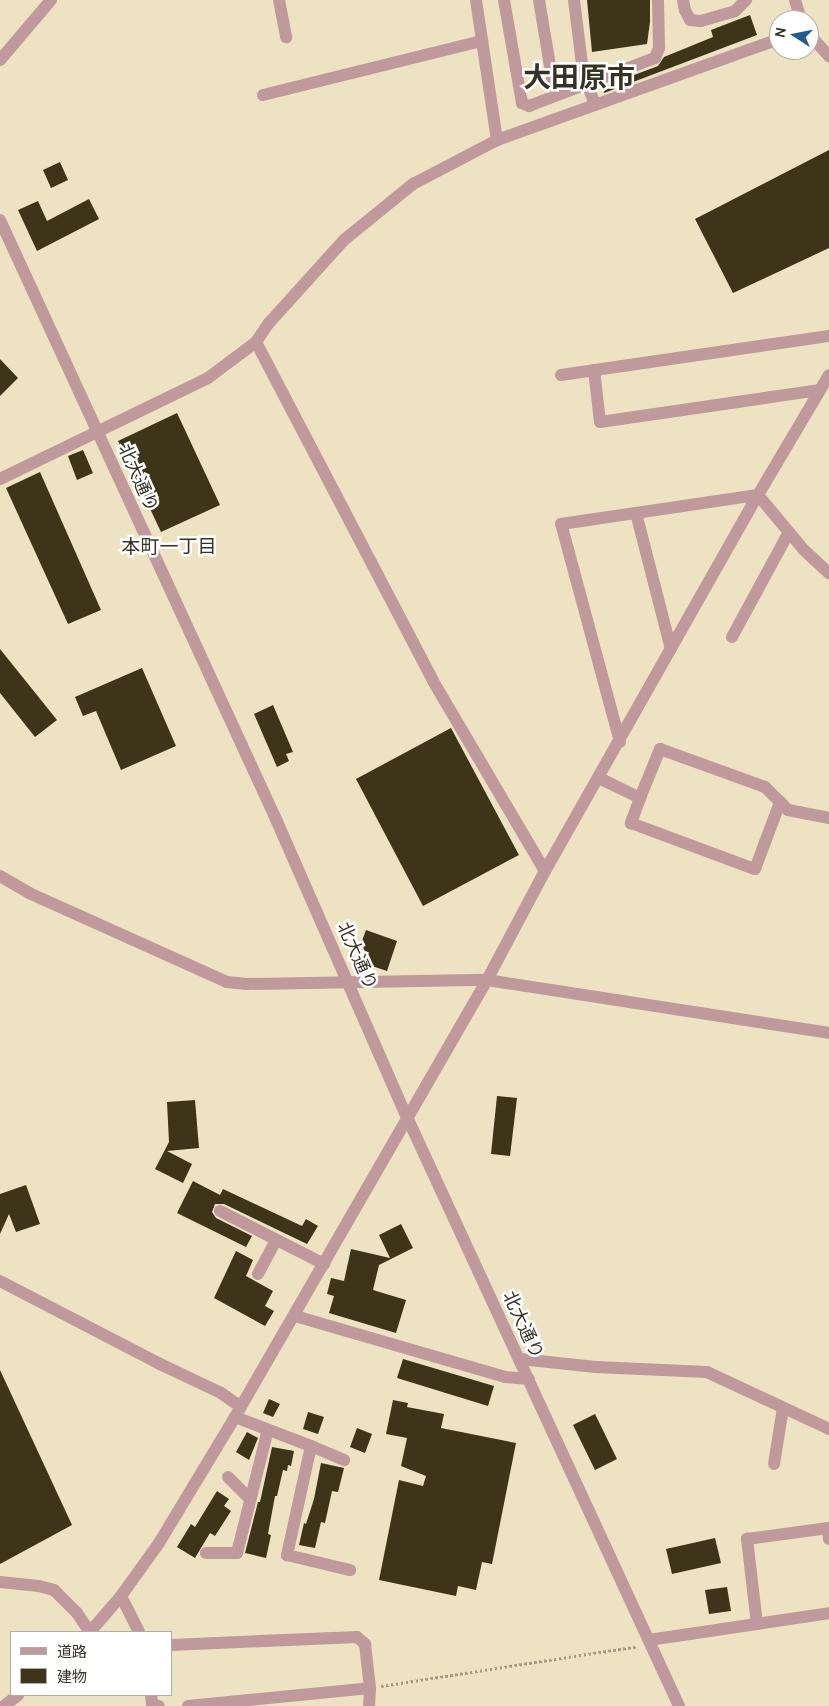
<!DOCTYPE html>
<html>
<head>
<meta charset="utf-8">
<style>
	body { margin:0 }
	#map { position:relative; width:829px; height:1706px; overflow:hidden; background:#ede2c2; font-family:Cabin,"Noto Sans JP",sans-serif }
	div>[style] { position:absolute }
	.building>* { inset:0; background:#3d3419 }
	.path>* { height:2.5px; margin-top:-1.25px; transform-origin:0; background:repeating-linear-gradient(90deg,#a29a82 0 2.5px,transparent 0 5px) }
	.minor>* { height:12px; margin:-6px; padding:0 6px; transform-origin:6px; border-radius:6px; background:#bf999b }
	span { translate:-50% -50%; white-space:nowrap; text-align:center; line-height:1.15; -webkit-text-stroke:5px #fff; paint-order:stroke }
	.street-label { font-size:18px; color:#363226 }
	.neighbourhood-label { font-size:19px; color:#363226 }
	.town-label { font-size:28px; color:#363226; font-weight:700 }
	.legend { position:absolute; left:10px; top:1631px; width:162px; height:65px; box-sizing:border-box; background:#fff; border:1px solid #afada8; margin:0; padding:6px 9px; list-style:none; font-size:15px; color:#363226 }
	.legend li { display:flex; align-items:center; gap:10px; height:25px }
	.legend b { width:25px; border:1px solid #afada8 }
	.north { position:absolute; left:769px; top:10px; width:50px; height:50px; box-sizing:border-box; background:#fff; border:1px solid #afada8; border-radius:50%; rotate:281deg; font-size:14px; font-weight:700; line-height:20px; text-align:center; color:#363226 }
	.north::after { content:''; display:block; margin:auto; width:18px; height:22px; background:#225a91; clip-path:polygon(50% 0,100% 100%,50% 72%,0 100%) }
</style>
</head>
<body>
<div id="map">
	<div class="building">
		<i style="clip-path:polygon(587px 0,650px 0,650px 22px,647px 44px,592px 52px)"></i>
		<i style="clip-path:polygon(750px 15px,757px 35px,604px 93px,602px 87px,658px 66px,664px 57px,713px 37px,711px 30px)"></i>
		<i style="clip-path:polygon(829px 150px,829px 248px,733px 293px,695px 219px)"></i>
		<i style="clip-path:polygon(60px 162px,68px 180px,51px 188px,43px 170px)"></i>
		<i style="clip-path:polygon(89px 199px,99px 219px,37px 251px,18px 210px,38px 201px,47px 221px)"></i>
		<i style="clip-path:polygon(0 359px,18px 378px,0 396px)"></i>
		<i style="clip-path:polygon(177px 413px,220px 505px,161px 532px,118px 441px)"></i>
		<i style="clip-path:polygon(83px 450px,93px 473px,77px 480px,68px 456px)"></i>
		<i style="clip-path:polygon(40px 472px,101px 610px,68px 624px,6px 488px)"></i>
		<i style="clip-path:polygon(0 649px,57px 720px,35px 737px,0 693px)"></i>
		<i style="clip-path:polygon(142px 668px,176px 746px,121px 770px,96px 711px,83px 716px,75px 697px)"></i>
		<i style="clip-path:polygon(273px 705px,293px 752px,286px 754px,289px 761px,277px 767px,254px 714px)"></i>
		<i style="clip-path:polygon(451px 728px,519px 855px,423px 906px,356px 779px)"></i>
		<i style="clip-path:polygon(366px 930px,397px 941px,387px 971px,372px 966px,366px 958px,362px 941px)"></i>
		<i style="clip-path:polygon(497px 1096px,517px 1098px,510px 1156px,491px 1154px)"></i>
		<i style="clip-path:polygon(195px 1100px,199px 1148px,167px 1151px,192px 1164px,183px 1183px,155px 1169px,169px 1142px,167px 1102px)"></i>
		<i style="clip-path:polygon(193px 1181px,220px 1195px,223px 1189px,302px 1226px,306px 1219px,318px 1226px,307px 1244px,224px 1204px,215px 1204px,212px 1212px,216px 1218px,252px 1236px,246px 1247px,177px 1213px)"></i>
		<i style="clip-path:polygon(26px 1185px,40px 1224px,16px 1232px,9px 1214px,0 1234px,0 1194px)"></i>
		<i style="clip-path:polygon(401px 1224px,413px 1248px,379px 1265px,373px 1290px,406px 1300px,396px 1333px,329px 1313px,334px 1296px,327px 1294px,331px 1278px,344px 1281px,351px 1249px,390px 1258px,379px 1235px)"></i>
		<i style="clip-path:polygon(236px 1251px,253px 1260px,246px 1276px,273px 1291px,265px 1306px,274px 1311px,265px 1326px,214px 1298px)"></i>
		<i style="clip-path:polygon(403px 1359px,494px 1386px,488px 1406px,397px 1378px)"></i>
		<i style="clip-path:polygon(0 1370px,72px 1525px,0 1564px)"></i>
		<i style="clip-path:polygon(269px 1399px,280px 1404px,273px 1417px,263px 1413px)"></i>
		<i style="clip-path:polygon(393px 1400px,408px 1403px,407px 1407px,444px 1414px,441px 1428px,516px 1443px,492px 1564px,482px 1562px,476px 1590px,458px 1586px,456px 1596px,379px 1580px,399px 1480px,423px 1486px,426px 1476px,401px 1466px,407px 1438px,386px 1434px)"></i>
		<i style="clip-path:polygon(308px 1412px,324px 1417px,318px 1434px,303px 1429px)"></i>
		<i style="clip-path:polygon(595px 1414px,617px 1459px,595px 1470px,573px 1425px)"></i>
		<i style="clip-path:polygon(357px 1428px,372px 1434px,365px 1453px,350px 1447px)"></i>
		<i style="clip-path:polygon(247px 1432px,258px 1438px,249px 1460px,236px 1452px)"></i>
		<i style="clip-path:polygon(272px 1447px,294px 1451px,291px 1466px,288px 1465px,287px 1471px,283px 1470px,277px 1496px,275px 1496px,268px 1534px,271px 1535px,266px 1558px,245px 1553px,258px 1502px,260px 1502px)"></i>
		<i style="clip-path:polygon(321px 1463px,344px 1468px,338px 1492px,332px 1491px,325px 1523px,321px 1522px,315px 1548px,299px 1545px,304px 1523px,306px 1524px,314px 1499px)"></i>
		<i style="clip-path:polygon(217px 1491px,229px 1499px,224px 1506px,231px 1511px,215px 1536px,210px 1533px,195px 1558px,177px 1547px,191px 1524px,195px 1527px)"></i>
		<i style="clip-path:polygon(715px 1538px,721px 1563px,672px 1574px,666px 1549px)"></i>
		<i style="clip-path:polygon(727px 1587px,731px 1611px,709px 1614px,705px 1590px)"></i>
	</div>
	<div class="path">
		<i style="left:381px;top:1686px;width:260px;rotate:-8.8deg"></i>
	</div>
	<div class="minor">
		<i style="left:279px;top:0;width:38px;rotate:79deg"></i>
		<i style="left:476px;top:0;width:142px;rotate:81.5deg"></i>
		<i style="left:504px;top:0;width:105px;rotate:80.1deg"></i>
		<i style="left:522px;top:103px;width:8px;rotate:23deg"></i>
		<i style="left:529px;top:106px;width:135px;rotate:-20.9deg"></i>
		<i style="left:655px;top:58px;width:11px;rotate:-68deg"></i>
		<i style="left:659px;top:48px;width:48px;rotate:-91.2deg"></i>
		<i style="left:539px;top:0;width:97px;rotate:80.5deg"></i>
		<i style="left:574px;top:0;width:73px;rotate:82.9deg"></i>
		<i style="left:583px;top:72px;width:35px;rotate:70deg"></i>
		<i style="left:683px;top:0;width:10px;rotate:79deg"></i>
		<i style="left:685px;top:10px;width:11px;rotate:63deg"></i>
		<i style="left:690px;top:20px;width:11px;rotate:5deg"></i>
		<i style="left:701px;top:21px;width:35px;rotate:-16deg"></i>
		<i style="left:735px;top:11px;width:16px;rotate:-45deg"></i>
		<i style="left:795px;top:0;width:21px;rotate:73deg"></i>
		<i style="left:809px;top:34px;width:30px;rotate:48deg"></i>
		<i style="left:0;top:60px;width:79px;rotate:-49.6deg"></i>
		<i style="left:263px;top:95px;width:226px;rotate:-13.9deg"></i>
		<i style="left:0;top:220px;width:657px;rotate:65.27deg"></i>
		<i style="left:275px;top:817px;width:328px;rotate:66.3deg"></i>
		<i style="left:407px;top:1117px;width:649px;rotate:65.21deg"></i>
		<i style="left:256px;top:342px;width:382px;rotate:62.4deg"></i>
		<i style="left:433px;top:681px;width:221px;rotate:59.5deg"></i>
		<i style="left:594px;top:370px;width:52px;rotate:83.4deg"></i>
		<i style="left:600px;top:422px;width:221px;rotate:-8.3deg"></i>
		<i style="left:561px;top:375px;width:271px;rotate:-8.3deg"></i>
		<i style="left:0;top:479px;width:231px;rotate:-25.9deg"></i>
		<i style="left:208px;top:378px;width:60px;rotate:-36.9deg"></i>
		<i style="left:256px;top:342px;width:23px;rotate:-56deg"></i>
		<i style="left:269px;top:323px;width:112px;rotate:-47.9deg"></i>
		<i style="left:344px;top:240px;width:89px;rotate:-39.1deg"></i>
		<i style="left:413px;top:184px;width:95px;rotate:-27.6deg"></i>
		<i style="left:497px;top:140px;width:300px;rotate:-19.7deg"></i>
		<i style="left:636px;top:513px;width:140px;rotate:75.6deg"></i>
		<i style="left:732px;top:637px;width:119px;rotate:-61.5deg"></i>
		<i style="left:620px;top:742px;width:226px;rotate:-105.1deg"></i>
		<i style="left:561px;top:524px;width:199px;rotate:-8.4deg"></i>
		<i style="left:758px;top:495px;width:72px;rotate:50.1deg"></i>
		<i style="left:804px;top:550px;width:34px;rotate:43deg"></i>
		<i style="left:599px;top:778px;width:46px;rotate:26deg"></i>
		<i style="left:640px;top:798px;width:53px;rotate:-67.8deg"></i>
		<i style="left:660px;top:749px;width:112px;rotate:19.9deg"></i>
		<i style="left:765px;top:787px;width:33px;rotate:45deg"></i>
		<i style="left:788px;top:810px;width:42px;rotate:11deg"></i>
		<i style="left:640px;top:798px;width:27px;rotate:110deg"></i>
		<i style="left:631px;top:823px;width:132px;rotate:20.4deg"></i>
		<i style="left:755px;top:869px;width:72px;rotate:-69.5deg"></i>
		<i style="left:0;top:876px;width:34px;rotate:30deg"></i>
		<i style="left:29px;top:893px;width:217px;rotate:24.2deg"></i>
		<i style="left:227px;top:982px;width:20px;rotate:6deg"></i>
		<i style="left:247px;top:984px;width:240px;rotate:-1deg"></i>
		<i style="left:487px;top:980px;width:346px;rotate:8.8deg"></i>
		<i style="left:220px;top:1211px;width:117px;rotate:27deg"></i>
		<i style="left:258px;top:1274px;width:38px;rotate:-62deg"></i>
		<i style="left:0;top:1281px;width:180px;rotate:27.4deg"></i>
		<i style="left:160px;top:1364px;width:68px;rotate:25.4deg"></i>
		<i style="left:221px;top:1393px;width:24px;rotate:35deg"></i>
		<i style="left:295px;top:1316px;width:219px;rotate:16.2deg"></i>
		<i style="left:505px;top:1377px;width:24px;rotate:5deg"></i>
		<i style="left:520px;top:1359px;width:76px;rotate:6deg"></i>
		<i style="left:596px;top:1367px;width:111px;rotate:2.6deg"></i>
		<i style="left:707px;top:1372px;width:135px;rotate:25deg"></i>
		<i style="left:235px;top:1417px;width:81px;rotate:20.9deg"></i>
		<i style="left:311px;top:1446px;width:112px;rotate:102.4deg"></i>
		<i style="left:287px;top:1555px;width:65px;rotate:13.4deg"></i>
		<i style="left:311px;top:1446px;width:36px;rotate:23deg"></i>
		<i style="left:774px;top:1464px;width:57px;rotate:-80.9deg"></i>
		<i style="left:228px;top:1477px;width:31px;rotate:45deg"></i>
		<i style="left:206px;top:1553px;width:31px"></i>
		<i style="left:237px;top:1553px;width:127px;rotate:-75.9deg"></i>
		<i style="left:0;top:1582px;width:39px;rotate:6deg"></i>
		<i style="left:39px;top:1586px;width:16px;rotate:15deg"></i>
		<i style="left:54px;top:1590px;width:33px;rotate:45deg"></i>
		<i style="left:77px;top:1613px;width:23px;rotate:56deg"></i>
		<i style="left:121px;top:1596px;width:40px;rotate:63.4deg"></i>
		<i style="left:757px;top:1624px;width:86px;rotate:-96.7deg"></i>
		<i style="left:747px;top:1539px;width:82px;rotate:-7.7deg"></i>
		<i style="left:828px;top:1528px;width:11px;rotate:85deg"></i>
		<i style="left:90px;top:1632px;width:48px;rotate:-49.3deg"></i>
		<i style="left:121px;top:1596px;width:65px;rotate:-54.4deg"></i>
		<i style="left:159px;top:1543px;width:147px;rotate:-58.9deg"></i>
		<i style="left:235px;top:1417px;width:504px;rotate:-60.03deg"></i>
		<i style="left:487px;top:980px;width:123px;rotate:-62deg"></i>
		<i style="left:545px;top:871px;width:432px;rotate:-60.5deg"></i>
		<i style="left:758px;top:495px;width:139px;rotate:-59.4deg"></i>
		<i style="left:649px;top:1640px;width:182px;rotate:-8.5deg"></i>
		<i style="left:171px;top:1645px;width:186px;rotate:-2.5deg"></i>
		<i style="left:357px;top:1637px;width:11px;rotate:41deg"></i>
		<i style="left:365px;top:1644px;width:44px;rotate:83.5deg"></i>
		<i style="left:370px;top:1688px;width:18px;rotate:93deg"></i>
		<i style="left:151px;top:1695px;width:9px;rotate:84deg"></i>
		<i style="left:152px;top:1704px;width:7px;rotate:16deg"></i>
		<i style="left:4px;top:1706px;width:18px;rotate:-38deg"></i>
		<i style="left:188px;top:1706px;width:183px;rotate:-5.6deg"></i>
	</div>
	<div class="street-label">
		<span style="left:138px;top:478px;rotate:66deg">北大通り</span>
		<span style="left:357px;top:956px;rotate:66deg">北大通り</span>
		<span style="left:523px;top:1325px;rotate:65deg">北大通り</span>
	</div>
	<div class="neighbourhood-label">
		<span style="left:169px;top:547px">本町一丁目</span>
	</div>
	<div class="town-label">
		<span style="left:579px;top:77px">大田原市</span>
	</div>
	<ul class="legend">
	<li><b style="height:6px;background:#bf999b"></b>道路</li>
	<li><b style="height:14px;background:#3d3419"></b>建物</li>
	</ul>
	<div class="north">N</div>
</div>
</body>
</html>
